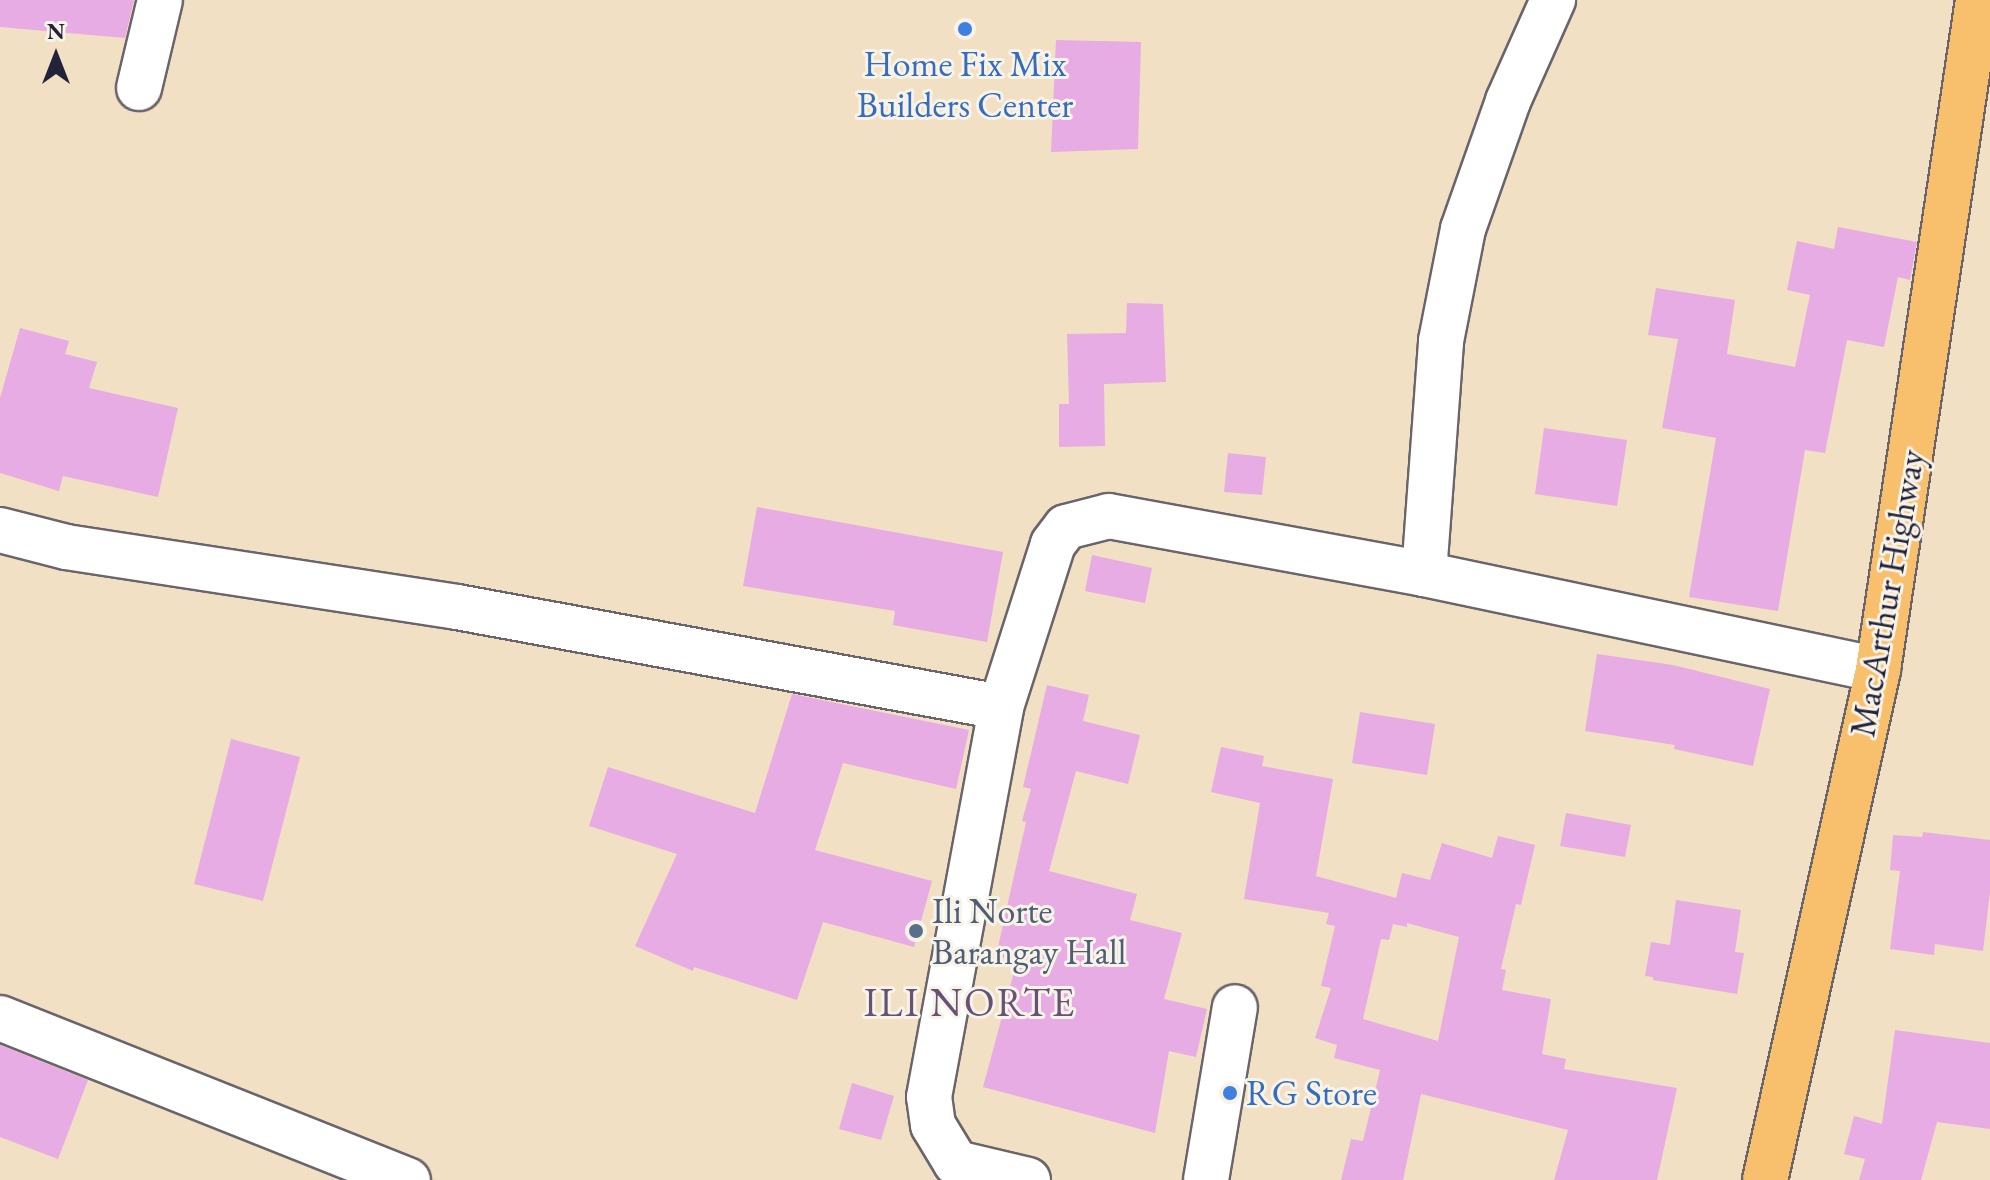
<!DOCTYPE html>
<html>
<head>
<meta charset="utf-8">
<style>
	body { margin:0 }
	#map { position:relative; width:1990px; height:1180px; overflow:hidden; background:#f1e0c3; font-family:"EB Garamond",serif }
	div>[style] { position:absolute }
	.building>* { inset:0; background:#e7ace3 }
	.roads { filter:drop-shadow(2px 0 #6a646b) drop-shadow(-2px 0 #6a646b) drop-shadow(0 2px #6a646b) drop-shadow(0 -2px #6a646b) }
	.street>* { height:44px; margin:-22px; padding:0 22px; transform-origin:22px; border-radius:22px; background:#fff }
	.highway>* { height:44px; margin:-22px; padding:0 22px; transform-origin:22px; border-radius:22px; background:#f8bf6c }
	.dots>* { width:22px; height:22px; translate:-50% -50%; box-sizing:border-box; border:4px solid #f7f3e8; border-radius:50% }
	span { translate:-50% -50%; white-space:nowrap; text-align:center; line-height:1.15; -webkit-text-stroke:6px #f7f3e8; paint-order:stroke }
	.shop-label { font-size:36px; color:#366cbe }
	.left { translate:0 -50%; text-align:left }
	.street-label { font-size:36px; color:#22223b }
	.service-label { font-size:36px; color:#4e5e75 }
	.quarter-label { font-size:40px; color:#675276; letter-spacing:2px }
	.north { position:absolute; left:16px; top:16px; width:80px; height:80px; -webkit-text-stroke:6px #f7f3e8; paint-order:stroke; rotate:0deg; font-size:22px; font-weight:700; line-height:32px; text-align:center; color:#22223b }
	.north::after { content:''; display:block; margin:auto; width:28px; height:36px; background:#22223b; clip-path:polygon(50% 0,100% 100%,50% 72%,0 100%) }
</style>
</head>
<body>
<div id="map">
	<div class="building">
		<i style="clip-path:polygon(0 0,134px 0,125px 38px,0 27px)"></i>
		<i style="clip-path:polygon(1056px 40px,1141px 42px,1138px 149px,1051px 152px)"></i>
		<i style="clip-path:polygon(1838px 227px,1917px 242px,1910px 280px,1898px 277px,1884px 347px,1847px 340px,1825px 453px,1805px 450px,1778px 611px,1689px 597px,1716px 438px,1662px 428px,1678px 339px,1648px 335px,1656px 288px,1735px 300px,1727px 354px,1795px 367px,1810px 295px,1787px 290px,1797px 241px,1834px 249px)"></i>
		<i style="clip-path:polygon(1127px 303px,1163px 304px,1166px 382px,1104px 384px,1105px 446px,1059px 447px,1059px 404px,1069px 404px,1067px 334px,1126px 333px)"></i>
		<i style="clip-path:polygon(20px 328px,69px 341px,65px 354px,97px 362px,89px 388px,178px 408px,158px 497px,63px 476px,59px 491px,0 473px,0 398px)"></i>
		<i style="clip-path:polygon(1544px 428px,1627px 440px,1617px 506px,1535px 494px)"></i>
		<i style="clip-path:polygon(1228px 453px,1266px 457px,1262px 495px,1224px 492px)"></i>
		<i style="clip-path:polygon(757px 507px,1003px 552px,987px 642px,893px 625px,895px 611px,743px 586px)"></i>
		<i style="clip-path:polygon(1092px 555px,1152px 568px,1145px 603px,1085px 591px)"></i>
		<i style="clip-path:polygon(1597px 654px,1673px 665px,1770px 689px,1753px 766px,1674px 749px,1675px 745px,1585px 731px)"></i>
		<i style="clip-path:polygon(1047px 685px,1089px 695px,1083px 721px,1140px 735px,1128px 784px,1076px 771px,1049px 871px,1137px 894px,1130px 920px,1182px 933px,1164px 999px,1207px 1009px,1196px 1057px,1169px 1051px,1155px 1133px,983px 1087px,1017px 961px,996px 956px,1026px 822px,1022px 821px,1031px 789px,1023px 787px)"></i>
		<i style="clip-path:polygon(792px 694px,969px 730px,956px 789px,843px 763px,815px 850px,932px 881px,914px 947px,823px 922px,797px 1000px,694px 967px,693px 971px,635px 946px,677px 854px,589px 826px,608px 767px,755px 813px)"></i>
		<i style="clip-path:polygon(1360px 712px,1435px 724px,1427px 775px,1352px 763px)"></i>
		<i style="clip-path:polygon(231px 739px,300px 757px,263px 901px,194px 884px)"></i>
		<i style="clip-path:polygon(evenodd,1221px 747px,1264px 756px,1262px 766px,1333px 779px,1316px 876px,1396px 898px,1402px 873px,1430px 880px,1442px 843px,1492px 858px,1498px 836px,1535px 845px,1521px 905px,1516px 904px,1501px 969px,1506px 970px,1502px 990px,1551px 999px,1542px 1054px,1566px 1059px,1564px 1069px,1677px 1088px,1657px 1180px,1554px 1180px,1568px 1130px,1421px 1094px,1403px 1180px,1341px 1180px,1351px 1139px,1363px 1141px,1380px 1070px,1334px 1058px,1337px 1045px,1315px 1038px,1331px 988px,1321px 986px,1335px 926px,1326px 924px,1329px 913px,1244px 899px,1260px 803px,1211px 792px,1221px 747px,1407px 923px,1459px 937px,1438px 1041px,1363px 1019px,1381px 939px,1389px 940px,1393px 924px,1407px 927px,1407px 923px)"></i>
		<i style="clip-path:polygon(1566px 813px,1631px 825px,1625px 857px,1560px 846px)"></i>
		<i style="clip-path:polygon(1923px 832px,1990px 840px,1990px 892px,1983px 951px,1935px 944px,1934px 955px,1890px 949px,1900px 871px,1890px 870px,1893px 835px,1922px 837px)"></i>
		<i style="clip-path:polygon(1676px 900px,1741px 910px,1735px 952px,1744px 953px,1737px 994px,1653px 980px,1653px 977px,1645px 976px,1651px 942px,1670px 945px)"></i>
		<i style="clip-path:polygon(1895px 1030px,1990px 1043px,1990px 1129px,1937px 1122px,1921px 1180px,1859px 1180px,1865px 1159px,1844px 1154px,1854px 1116px,1882px 1124px)"></i>
		<i style="clip-path:polygon(0 1045px,88px 1080px,58px 1159px,0 1137px)"></i>
		<i style="clip-path:polygon(852px 1083px,894px 1096px,881px 1140px,839px 1129px)"></i>
	</div>
	<div class="roads">
		<div class="street">
			<i style="left:139px;top:88px;width:90px;rotate:-76.6deg"></i>
			<i style="left:0;top:530px;width:68px;rotate:14.4deg"></i>
			<i style="left:66px;top:547px;width:396px;rotate:8.7deg"></i>
			<i style="left:457px;top:607px;width:553px;rotate:10.42deg"></i>
			<i style="left:1424px;top:574px;width:234px;rotate:-85.8deg"></i>
			<i style="left:1441px;top:341px;width:114px;rotate:-78.9deg"></i>
			<i style="left:1463px;top:229px;width:136px;rotate:-70.6deg"></i>
			<i style="left:1508px;top:101px;width:111px;rotate:-66deg"></i>
			<i style="left:0;top:1018px;width:439px;rotate:21.7deg"></i>
			<i style="left:1028px;top:1180px;width:74px;rotate:-166.7deg"></i>
			<i style="left:956px;top:1163px;width:44px;rotate:-121.2deg"></i>
			<i style="left:933px;top:1125px;width:28px;rotate:-98deg"></i>
			<i style="left:929px;top:1097px;width:397px;rotate:-79.5deg"></i>
			<i style="left:1001px;top:707px;width:171px;rotate:-72.3deg"></i>
			<i style="left:1053px;top:544px;width:21px;rotate:-53deg"></i>
			<i style="left:1066px;top:527px;width:44px;rotate:-14.3deg"></i>
			<i style="left:1109px;top:516px;width:320px;rotate:10.4deg"></i>
			<i style="left:1424px;top:574px;width:464px;rotate:11.9deg"></i>
			<i style="left:1206px;top:1180px;width:175px;rotate:-80.5deg"></i>
		</div>
		<div class="highway">
			<i style="left:1765px;top:1180px;width:522px;rotate:-77.51deg"></i>
			<i style="left:1878px;top:670px;width:677px;rotate:-81.51deg"></i>
		</div>
	</div>
	<div class="dots">
		<i style="left:965px;top:29px;background:#3f7fe0"></i>
		<i style="left:916px;top:931px;background:#5c6f8a"></i>
		<i style="left:1230px;top:1093px;background:#3f7fe0"></i>
	</div>
	<div class="shop-label">
		<span style="left:965px;top:84px">Home Fix Mix<br>Builders Center</span>
		<span class="left" style="left:1246px;top:1093px">RG Store</span>
	</div>
	<div class="street-label">
		<span style="left:1887px;top:593px;rotate:-80deg">MacArthur Highway</span>
	</div>
	<div class="service-label">
		<span class="left" style="left:932px;top:931px">Ili Norte<br>Barangay Hall</span>
	</div>
	<div class="quarter-label">
		<span style="left:970px;top:1002px">ILI NORTE</span>
	</div>
	<div class="north">N</div>
</div>
</body>
</html>
